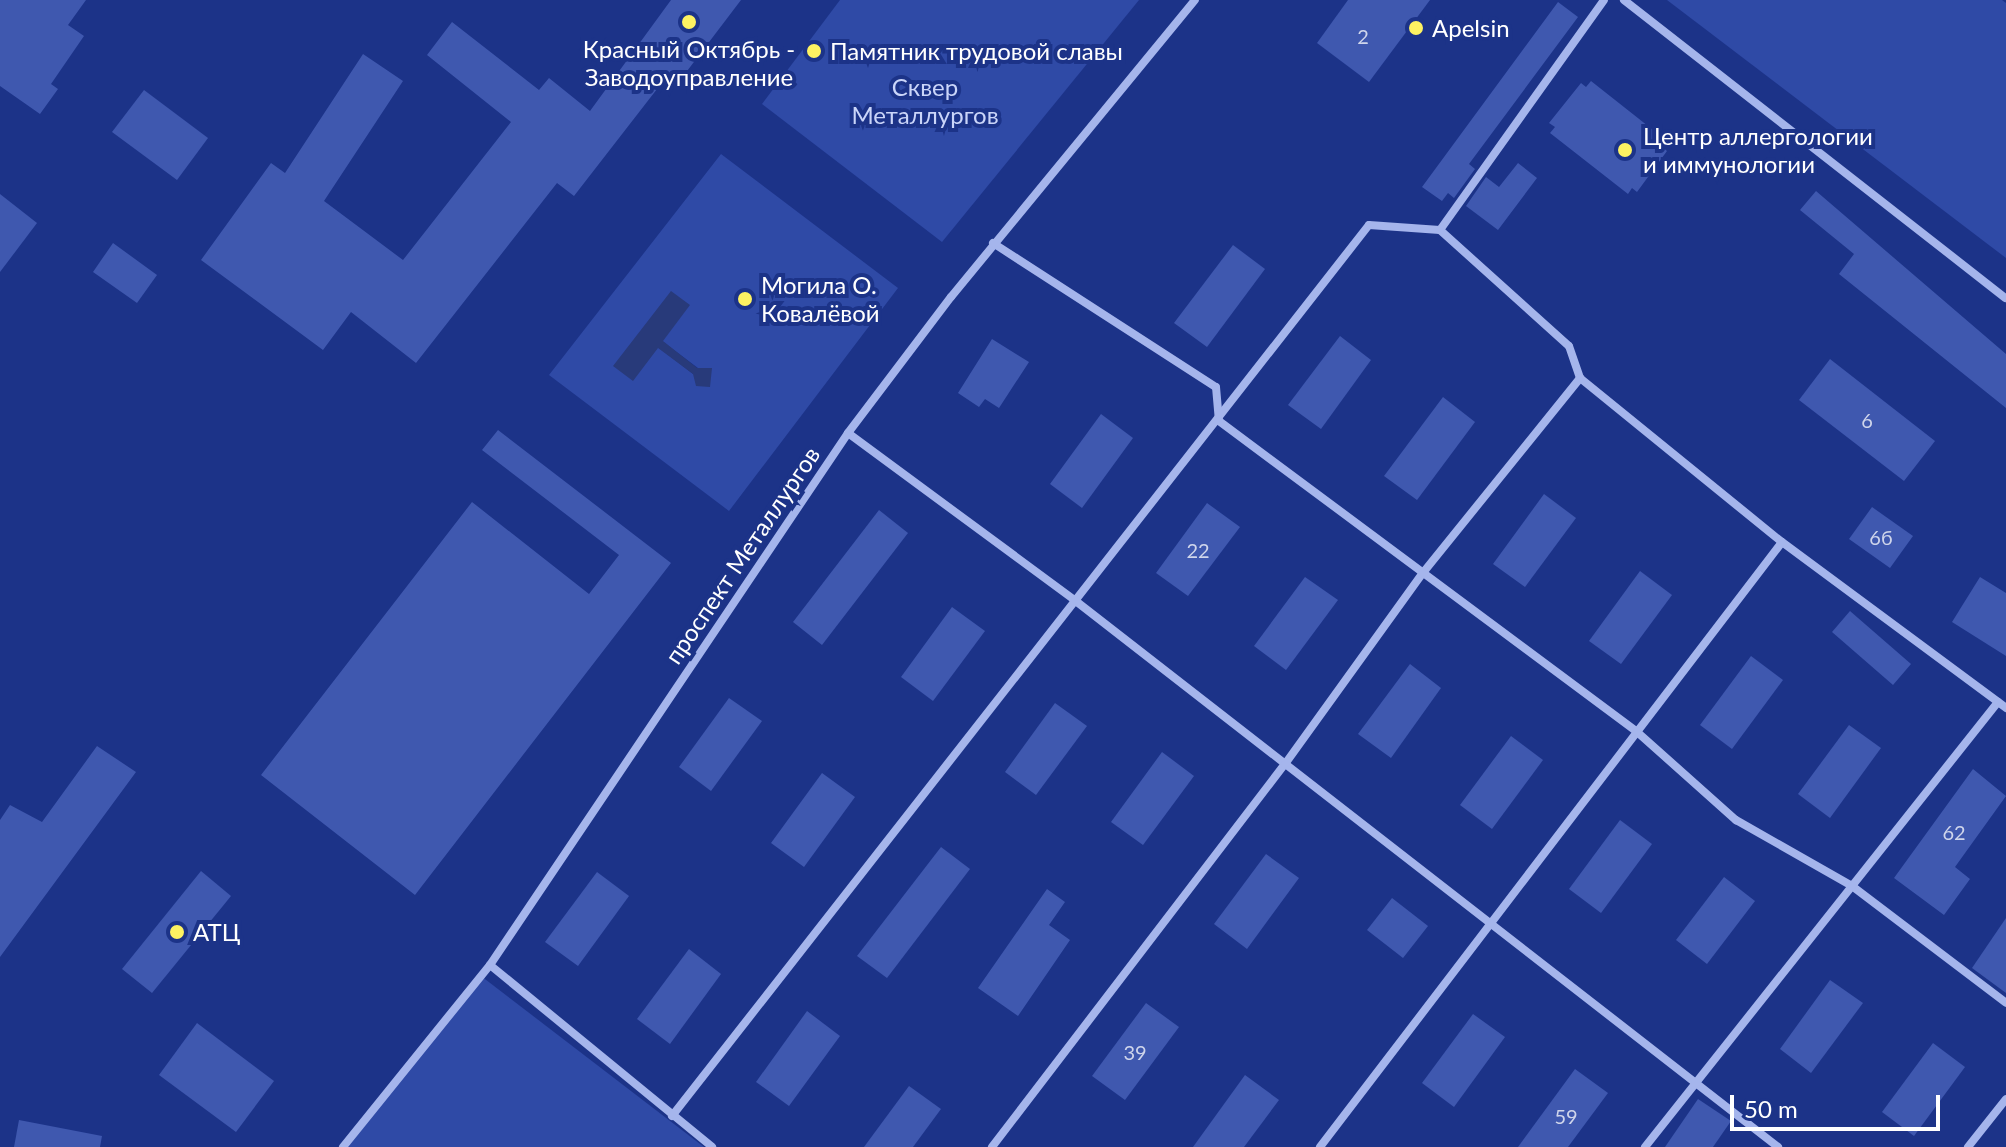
<!DOCTYPE html>
<html>
<head>
<meta charset="utf-8">
<style>
	body { margin:0 }
	#map { position:relative; width:2006px; height:1147px; overflow:hidden; background:#1c3388; font-family:Lato,sans-serif }
	div>[style] { position:absolute }
	.green>* { inset:0; background:#2f4aa6 }
	.water>* { inset:0; background:#283a7a }
	.building>* { inset:0; background:#3f58af }
	.street>* { height:8px; margin:-4px; padding:0 4px; transform-origin:4px; border-radius:4px; background:#a5b5ec }
	.dots>* { width:22px; height:22px; translate:-50% -50%; box-sizing:border-box; border:4px solid #1c3388; border-radius:50% }
	span { translate:-50% -50%; white-space:nowrap; text-align:center; line-height:1.15; -webkit-text-stroke:8px #1c3388; paint-order:stroke }
	.number-label { font-size:20px; color:#cfd5eb }
	.number-label span { -webkit-text-stroke-width:0 }
	.poi-label { font-size:24px; color:#fff }
	.left { translate:0 -50%; text-align:left }
	.park-label { font-size:24px; color:#cad5f9 }
	.street-label { font-size:24px; color:#fff }
	.scale { position:absolute; left:1730px; top:1095px; width:210px; height:36px; box-sizing:border-box; border:4px solid #fff; border-top:0; padding-left:10px; font-size:24px; line-height:28px; white-space:nowrap; color:#fff; -webkit-text-stroke:6px #1c3388; paint-order:stroke }
</style>
</head>
<body>
<div id="map">
	<div class="green">
		<i style="clip-path:polygon(840px 0,1139px 0,942px 242px,762px 104px)"></i>
		<i style="clip-path:polygon(1667px 0,2002px 0,2006px 3px,2006px 258px)"></i>
		<i style="clip-path:polygon(evenodd,721px 154px,898px 288px,729px 511px,549px 375px,721px 154px,671px 291px,662px 341px,698px 368px,693px 374px,658px 347px,671px 291px)"></i>
		<i style="clip-path:polygon(481px 976px,704px 1147px,348px 1147px)"></i>
	</div>
	<div class="water">
		<i style="clip-path:polygon(671px 291px,690px 305px,663px 341px,697px 368px,712px 368px,710px 387px,696px 386px,693px 374px,658px 348px,633px 381px,613px 366px)"></i>
	</div>
	<div class="building">
		<i style="clip-path:polygon(0 0,86px 0,68px 25px,84px 36px,51px 84px,58px 89px,40px 114px,0 86px)"></i>
		<i style="clip-path:polygon(671px 0,741px 0,681px 79px,671px 71px,574px 196px,557px 183px,416px 363px,351px 312px,323px 350px,201px 260px,271px 163px,285px 173px,363px 54px,403px 81px,324px 201px,403px 260px,511px 122px,427px 55px,452px 22px,539px 90px,549px 78px,590px 111px)"></i>
		<i style="clip-path:polygon(1348px 0,1430px 0,1369px 82px,1317px 43px)"></i>
		<i style="clip-path:polygon(1558px 2px,1578px 17px,1469px 164px,1475px 169px,1454px 198px,1448px 193px,1442px 201px,1422px 187px)"></i>
		<i style="clip-path:polygon(1591px 81px,1667px 141px,1662px 147px,1667px 151px,1637px 192px,1632px 188px,1628px 194px,1550px 133px,1555px 127px,1549px 123px,1581px 83px,1586px 87px)"></i>
		<i style="clip-path:polygon(144px 90px,208px 138px,177px 180px,112px 132px)"></i>
		<i style="clip-path:polygon(1518px 163px,1537px 178px,1498px 230px,1466px 206px,1486px 177px,1499px 187px)"></i>
		<i style="clip-path:polygon(1816px 191px,2006px 354px,2006px 408px,1839px 274px,1854px 254px,1800px 210px)"></i>
		<i style="clip-path:polygon(0 194px,37px 223px,0 272px)"></i>
		<i style="clip-path:polygon(113px 243px,157px 275px,137px 303px,93px 272px)"></i>
		<i style="clip-path:polygon(1233px 245px,1265px 269px,1207px 347px,1174px 323px)"></i>
		<i style="clip-path:polygon(1340px 336px,1371px 360px,1321px 429px,1288px 405px)"></i>
		<i style="clip-path:polygon(992px 339px,1029px 362px,999px 408px,985px 399px,979px 407px,958px 393px)"></i>
		<i style="clip-path:polygon(1830px 359px,1935px 441px,1904px 481px,1799px 400px)"></i>
		<i style="clip-path:polygon(1443px 397px,1475px 422px,1417px 500px,1384px 476px)"></i>
		<i style="clip-path:polygon(1101px 414px,1133px 438px,1082px 508px,1050px 484px)"></i>
		<i style="clip-path:polygon(498px 430px,671px 563px,415px 895px,261px 775px,472px 502px,589px 594px,619px 555px,482px 450px)"></i>
		<i style="clip-path:polygon(1544px 494px,1576px 518px,1525px 587px,1493px 564px)"></i>
		<i style="clip-path:polygon(1207px 503px,1240px 527px,1188px 596px,1156px 573px)"></i>
		<i style="clip-path:polygon(1872px 507px,1913px 536px,1890px 568px,1849px 539px)"></i>
		<i style="clip-path:polygon(879px 510px,908px 533px,822px 645px,793px 622px)"></i>
		<i style="clip-path:polygon(1640px 571px,1672px 595px,1621px 664px,1589px 641px)"></i>
		<i style="clip-path:polygon(1305px 577px,1338px 600px,1286px 670px,1254px 646px)"></i>
		<i style="clip-path:polygon(1980px 577px,2006px 593px,2006px 656px,1952px 622px)"></i>
		<i style="clip-path:polygon(952px 607px,985px 631px,933px 701px,901px 677px)"></i>
		<i style="clip-path:polygon(1850px 611px,1911px 664px,1893px 685px,1832px 632px)"></i>
		<i style="clip-path:polygon(1751px 656px,1783px 680px,1732px 749px,1700px 725px)"></i>
		<i style="clip-path:polygon(1410px 664px,1441px 688px,1391px 758px,1358px 734px)"></i>
		<i style="clip-path:polygon(729px 698px,762px 721px,711px 791px,679px 767px)"></i>
		<i style="clip-path:polygon(1055px 703px,1087px 726px,1036px 795px,1005px 772px)"></i>
		<i style="clip-path:polygon(1849px 725px,1881px 748px,1830px 818px,1798px 794px)"></i>
		<i style="clip-path:polygon(1511px 736px,1543px 760px,1492px 829px,1460px 805px)"></i>
		<i style="clip-path:polygon(97px 746px,136px 772px,0 957px,0 820px,10px 805px,42px 822px)"></i>
		<i style="clip-path:polygon(1162px 752px,1194px 776px,1143px 845px,1111px 822px)"></i>
		<i style="clip-path:polygon(1973px 769px,2006px 796px,1955px 867px,1970px 879px,1944px 915px,1894px 878px)"></i>
		<i style="clip-path:polygon(822px 773px,855px 797px,804px 867px,771px 843px)"></i>
		<i style="clip-path:polygon(1620px 820px,1652px 844px,1601px 913px,1569px 889px)"></i>
		<i style="clip-path:polygon(941px 847px,970px 869px,887px 978px,857px 956px)"></i>
		<i style="clip-path:polygon(1266px 854px,1299px 878px,1247px 949px,1214px 924px)"></i>
		<i style="clip-path:polygon(201px 871px,231px 896px,152px 993px,122px 969px)"></i>
		<i style="clip-path:polygon(597px 872px,629px 896px,578px 966px,545px 942px)"></i>
		<i style="clip-path:polygon(1724px 877px,1755px 901px,1707px 964px,1676px 940px)"></i>
		<i style="clip-path:polygon(1047px 889px,1065px 902px,1049px 925px,1070px 940px,1018px 1016px,978px 988px)"></i>
		<i style="clip-path:polygon(1392px 898px,1428px 926px,1403px 958px,1367px 930px)"></i>
		<i style="clip-path:polygon(2006px 918px,2006px 993px,1972px 968px)"></i>
		<i style="clip-path:polygon(689px 949px,721px 974px,670px 1044px,637px 1019px)"></i>
		<i style="clip-path:polygon(1830px 980px,1863px 1003px,1811px 1073px,1780px 1049px)"></i>
		<i style="clip-path:polygon(1146px 1003px,1179px 1027px,1125px 1100px,1092px 1076px)"></i>
		<i style="clip-path:polygon(807px 1011px,840px 1036px,789px 1106px,756px 1082px)"></i>
		<i style="clip-path:polygon(1473px 1014px,1505px 1037px,1454px 1107px,1422px 1083px)"></i>
		<i style="clip-path:polygon(197px 1023px,274px 1081px,236px 1132px,159px 1075px)"></i>
		<i style="clip-path:polygon(1933px 1043px,1965px 1067px,1914px 1136px,1882px 1112px)"></i>
		<i style="clip-path:polygon(1575px 1069px,1608px 1093px,1568px 1147px,1518px 1147px)"></i>
		<i style="clip-path:polygon(1245px 1075px,1279px 1100px,1244px 1147px,1193px 1147px)"></i>
		<i style="clip-path:polygon(909px 1086px,941px 1109px,913px 1147px,864px 1147px)"></i>
		<i style="clip-path:polygon(1698px 1099px,1731px 1121px,1713px 1147px,1665px 1147px)"></i>
		<i style="clip-path:polygon(19px 1120px,102px 1136px,100px 1147px,14px 1147px)"></i>
	</div>
	<div class="street">
		<i style="left:1624px;top:0;width:484px;rotate:38deg"></i>
		<i style="left:1440px;top:230px;width:173px;rotate:42deg"></i>
		<i style="left:1569px;top:346px;width:34px;rotate:71deg"></i>
		<i style="left:1580px;top:378px;width:260px;rotate:39.1deg"></i>
		<i style="left:1782px;top:542px;width:279px;rotate:36.5deg"></i>
		<i style="left:993px;top:243px;width:265px;rotate:32.9deg"></i>
		<i style="left:1216px;top:387px;width:34px;rotate:85deg"></i>
		<i style="left:1219px;top:421px;width:520px;rotate:36.63deg"></i>
		<i style="left:1636px;top:731px;width:134px;rotate:41.7deg"></i>
		<i style="left:1736px;top:820px;width:133px;rotate:29.6deg"></i>
		<i style="left:1852px;top:886px;width:193px;rotate:37.2deg"></i>
		<i style="left:848px;top:433px;width:285px;rotate:36.4deg"></i>
		<i style="left:1077px;top:602px;width:888px;rotate:37.86deg"></i>
		<i style="left:490px;top:965px;width:287px;rotate:39.3deg"></i>
		<i style="left:672px;top:1116px;width:1131px;rotate:-51.97deg"></i>
		<i style="left:1369px;top:225px;width:71px;rotate:4deg"></i>
		<i style="left:1440px;top:230px;width:282px;rotate:-54.5deg"></i>
		<i style="left:343px;top:1147px;width:234px;rotate:-51.1deg"></i>
		<i style="left:490px;top:965px;width:641px;rotate:-56.06deg"></i>
		<i style="left:848px;top:433px;width:171px;rotate:-52.9deg"></i>
		<i style="left:951px;top:297px;width:384px;rotate:-50.6deg"></i>
		<i style="left:992px;top:1147px;width:482px;rotate:-52.6deg"></i>
		<i style="left:1285px;top:764px;width:234px;rotate:-54.2deg"></i>
		<i style="left:1422px;top:574px;width:252px;rotate:-51.1deg"></i>
		<i style="left:1320px;top:1147px;width:761px;rotate:-52.63deg"></i>
		<i style="left:1645px;top:1147px;width:568px;rotate:-51.58deg"></i>
		<i style="left:1968px;top:1147px;width:61px;rotate:-51.6deg"></i>
	</div>
	<div class="dots">
		<i style="left:689px;top:22px;background:#fdf262"></i>
		<i style="left:1416px;top:28px;background:#fdf262"></i>
		<i style="left:814px;top:51px;background:#fdf262"></i>
		<i style="left:1625px;top:150px;background:#fdf262"></i>
		<i style="left:745px;top:299px;background:#fdf262"></i>
		<i style="left:177px;top:932px;background:#fdf262"></i>
	</div>
	<div class="number-label">
		<span style="left:1363px;top:36px">2</span>
		<span style="left:1867px;top:420px">6</span>
		<span style="left:1881px;top:537px">6б</span>
		<span style="left:1198px;top:550px">22</span>
		<span style="left:1954px;top:832px">62</span>
		<span style="left:1135px;top:1052px">39</span>
		<span style="left:1566px;top:1116px">59</span>
	</div>
	<div class="poi-label">
		<span class="left" style="left:1432px;top:28px">Apelsin</span>
		<span style="left:689px;top:63px">Красный Октябрь -<br>Заводоуправление</span>
		<span class="left" style="left:830px;top:51px">Памятник трудовой славы</span>
		<span class="left" style="left:1643px;top:150px">Центр аллергологии<br>и иммунологии</span>
		<span class="left" style="left:761px;top:299px">Могила О.<br>Ковалёвой</span>
		<span class="left" style="left:193px;top:932px">АТЦ</span>
	</div>
	<div class="park-label">
		<span style="left:925px;top:101px">Сквер<br>Металлургов</span>
	</div>
	<div class="street-label">
		<span style="left:742px;top:555px;rotate:-56deg">проспект Металлургов</span>
	</div>
	<div class="scale">50 m</div>
</div>
</body>
</html>
